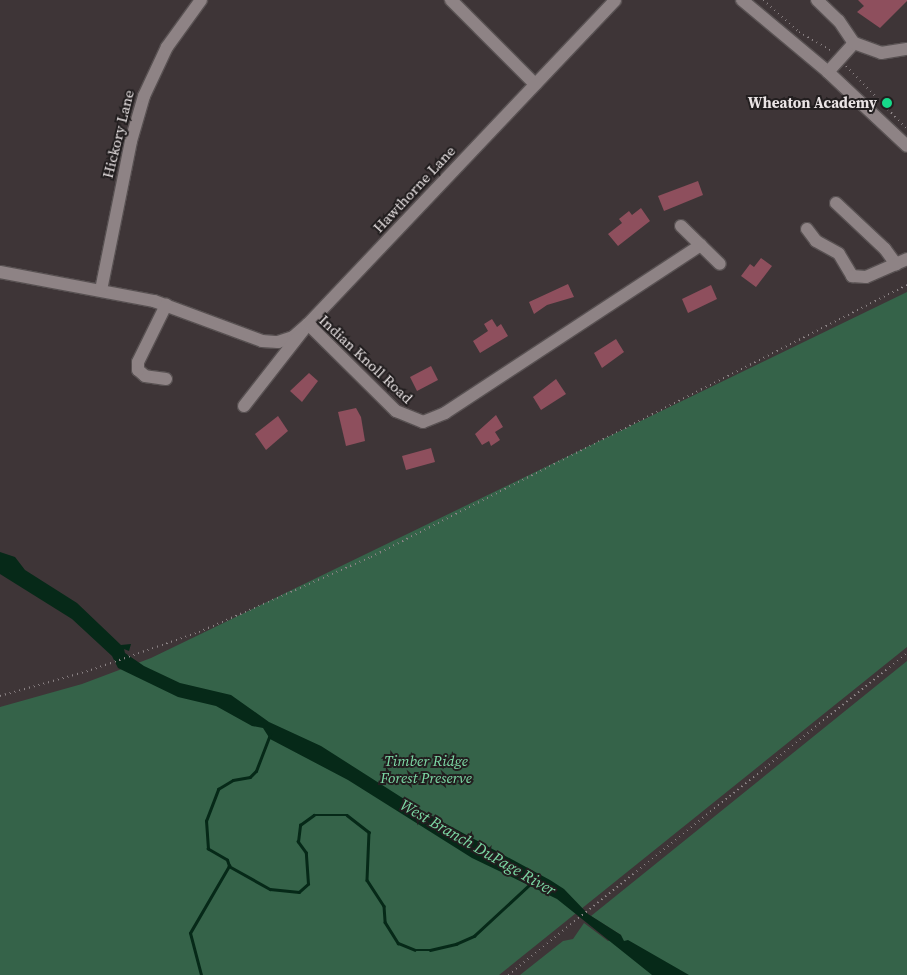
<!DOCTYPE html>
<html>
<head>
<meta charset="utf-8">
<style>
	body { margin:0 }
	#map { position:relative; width:907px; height:975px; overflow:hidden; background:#3e3537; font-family:"Source Serif 4",serif }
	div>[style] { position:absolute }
	.green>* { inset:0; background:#356349 }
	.water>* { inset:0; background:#062918 }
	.stream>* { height:2.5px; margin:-1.25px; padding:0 1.25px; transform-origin:1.25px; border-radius:1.25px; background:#062918 }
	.building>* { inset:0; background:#8e4f5d }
	.path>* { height:2px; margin-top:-1px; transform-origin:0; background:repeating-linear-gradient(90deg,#8b8385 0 1px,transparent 0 5px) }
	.roads { filter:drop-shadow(1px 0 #585152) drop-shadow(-1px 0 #585152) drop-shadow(0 1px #585152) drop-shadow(0 -1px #585152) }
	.minor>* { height:12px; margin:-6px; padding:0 6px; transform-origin:6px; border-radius:6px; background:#8e8385 }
	.dots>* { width:14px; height:14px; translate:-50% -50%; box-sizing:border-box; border:2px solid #221e1f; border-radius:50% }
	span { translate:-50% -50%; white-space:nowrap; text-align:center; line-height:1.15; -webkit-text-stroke:4px #221e1f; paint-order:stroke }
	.poi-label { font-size:15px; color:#eae4e5; font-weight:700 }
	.right { translate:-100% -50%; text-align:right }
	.street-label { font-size:15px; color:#eae4e5 }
	.park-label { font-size:15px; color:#7edba7; font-style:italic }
	.water-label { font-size:16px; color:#7bd7a3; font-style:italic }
</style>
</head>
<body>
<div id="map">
	<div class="green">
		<i style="clip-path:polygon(907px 292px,907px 647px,499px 975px,0 975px,0 707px,82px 684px,151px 658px)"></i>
		<i style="clip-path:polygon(907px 661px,907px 975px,520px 975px,563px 941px,573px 939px,584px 923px,608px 941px,621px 935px,591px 916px)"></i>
	</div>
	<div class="water">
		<i style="clip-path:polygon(0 552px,15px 557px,25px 570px,77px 603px,121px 645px,131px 644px,129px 651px,124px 649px,125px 653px,144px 666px,180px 683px,231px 695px,269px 722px,321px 746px,426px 813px,550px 880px,564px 889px,588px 914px,621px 935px,624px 941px,628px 940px,689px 975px,652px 975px,557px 899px,472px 858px,348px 780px,270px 739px,263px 728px,252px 726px,216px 706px,178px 697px,118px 668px,112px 656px,72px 619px,0 574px)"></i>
	</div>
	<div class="stream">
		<i style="left:229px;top:866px;width:47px;rotate:29.3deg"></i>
		<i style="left:270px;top:889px;width:29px;rotate:6deg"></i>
		<i style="left:299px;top:892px;width:12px;rotate:-42deg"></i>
		<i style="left:308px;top:884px;width:31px;rotate:-94deg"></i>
		<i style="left:306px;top:853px;width:14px;rotate:-126deg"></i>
		<i style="left:298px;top:842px;width:17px;rotate:-83deg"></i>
		<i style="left:300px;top:825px;width:17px;rotate:-36deg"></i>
		<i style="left:314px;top:815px;width:33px"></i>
		<i style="left:347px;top:815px;width:28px;rotate:38deg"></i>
		<i style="left:369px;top:832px;width:48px;rotate:92.4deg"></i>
		<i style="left:367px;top:880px;width:31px;rotate:57deg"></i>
		<i style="left:384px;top:906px;width:16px;rotate:86deg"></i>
		<i style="left:385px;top:922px;width:25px;rotate:58deg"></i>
		<i style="left:398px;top:943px;width:18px;rotate:22deg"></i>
		<i style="left:415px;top:950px;width:15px"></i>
		<i style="left:430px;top:950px;width:27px;rotate:-13deg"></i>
		<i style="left:456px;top:944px;width:20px;rotate:-24deg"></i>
		<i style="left:474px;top:936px;width:75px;rotate:-42.8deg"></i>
		<i style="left:201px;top:975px;width:43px;rotate:-104.7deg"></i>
		<i style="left:190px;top:933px;width:78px;rotate:-59.8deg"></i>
		<i style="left:229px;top:866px;width:6px;rotate:-108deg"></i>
		<i style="left:227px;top:860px;width:22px;rotate:-150deg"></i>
		<i style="left:208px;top:849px;width:28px;rotate:-94deg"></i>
		<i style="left:206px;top:821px;width:34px;rotate:-69deg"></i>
		<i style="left:218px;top:789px;width:17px;rotate:-31deg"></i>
		<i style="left:233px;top:780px;width:17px;rotate:-10deg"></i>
		<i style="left:250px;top:777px;width:8px;rotate:-45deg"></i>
		<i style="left:256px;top:771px;width:39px;rotate:-69deg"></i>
	</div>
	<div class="building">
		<i style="clip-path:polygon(858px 0,907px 0,907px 1px,880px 28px,857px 12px,864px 6px)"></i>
		<i style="clip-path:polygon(698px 181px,703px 195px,664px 211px,658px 196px)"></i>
		<i style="clip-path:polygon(641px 208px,650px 221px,618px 246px,608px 234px,622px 223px,619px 219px,629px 211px,632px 215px)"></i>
		<i style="clip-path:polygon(761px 258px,772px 266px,756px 287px,741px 276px,750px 264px,754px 267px)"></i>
		<i style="clip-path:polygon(568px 284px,574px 297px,547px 305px,534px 314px,529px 302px)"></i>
		<i style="clip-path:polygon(711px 285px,717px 299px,688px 313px,682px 299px)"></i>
		<i style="clip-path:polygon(492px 319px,497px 327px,501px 324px,508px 336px,480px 353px,473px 341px,488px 331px,484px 324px)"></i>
		<i style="clip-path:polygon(616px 339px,624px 352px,602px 368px,594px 353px)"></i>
		<i style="clip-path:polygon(431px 366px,438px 380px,417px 391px,410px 377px)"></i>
		<i style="clip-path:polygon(309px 373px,318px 381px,302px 402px,290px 391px)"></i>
		<i style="clip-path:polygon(556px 379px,566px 394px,541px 410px,533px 397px)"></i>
		<i style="clip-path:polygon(356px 408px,361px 417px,365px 441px,346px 446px,338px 412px)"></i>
		<i style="clip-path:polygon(496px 415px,503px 427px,495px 432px,500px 440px,491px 446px,489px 441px,482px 445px,475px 434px)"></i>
		<i style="clip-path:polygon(278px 416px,288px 431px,266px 450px,255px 434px)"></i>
		<i style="clip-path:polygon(431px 448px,435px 462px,406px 470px,402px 456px)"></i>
	</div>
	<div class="path">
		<i style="left:763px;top:0;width:48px;rotate:41.6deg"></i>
		<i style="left:799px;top:32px;width:39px;rotate:30deg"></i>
		<i style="left:846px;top:66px;width:88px;rotate:45.9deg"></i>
		<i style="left:0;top:696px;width:95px;rotate:-15.9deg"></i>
		<i style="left:91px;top:670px;width:114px;rotate:-19.4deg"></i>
		<i style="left:199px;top:632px;width:188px;rotate:-23.6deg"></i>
		<i style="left:371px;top:557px;width:601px;rotate:-26.91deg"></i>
		<i style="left:508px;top:975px;width:513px;rotate:-38.9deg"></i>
	</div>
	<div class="roads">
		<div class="minor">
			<i style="left:451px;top:0;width:119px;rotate:45deg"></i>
			<i style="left:742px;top:0;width:112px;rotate:39.9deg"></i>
			<i style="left:828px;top:72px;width:108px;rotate:43.1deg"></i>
			<i style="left:817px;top:0;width:30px;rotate:44deg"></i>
			<i style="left:839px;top:21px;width:27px;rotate:56deg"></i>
			<i style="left:828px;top:72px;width:39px;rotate:-48deg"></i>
			<i style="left:854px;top:43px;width:29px;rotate:20deg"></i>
			<i style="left:881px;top:53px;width:26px;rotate:-9deg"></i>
			<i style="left:836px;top:203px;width:67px;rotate:43.2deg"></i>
			<i style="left:885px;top:249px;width:19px;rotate:54deg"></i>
			<i style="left:681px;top:226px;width:54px;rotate:44.3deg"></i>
			<i style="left:807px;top:229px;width:15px;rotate:53deg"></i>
			<i style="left:816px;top:241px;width:26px;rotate:29deg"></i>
			<i style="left:839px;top:254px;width:26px;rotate:59deg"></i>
			<i style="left:852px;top:276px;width:14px;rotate:4deg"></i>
			<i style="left:866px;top:277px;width:45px;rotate:-23.7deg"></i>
			<i style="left:0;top:272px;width:157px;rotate:10.7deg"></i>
			<i style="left:154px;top:301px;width:115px;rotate:20.3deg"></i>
			<i style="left:262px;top:341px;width:16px;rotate:4deg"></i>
			<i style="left:278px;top:342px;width:16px;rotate:-18deg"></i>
			<i style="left:293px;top:337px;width:20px;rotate:-41deg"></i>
			<i style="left:308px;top:324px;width:124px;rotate:44.7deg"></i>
			<i style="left:396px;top:411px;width:29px;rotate:22deg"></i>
			<i style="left:423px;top:422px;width:24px;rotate:-22deg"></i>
			<i style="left:445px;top:413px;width:306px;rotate:-33.3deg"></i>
			<i style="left:101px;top:290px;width:152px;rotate:-78.6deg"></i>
			<i style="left:131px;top:141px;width:47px;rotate:-73.9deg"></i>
			<i style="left:144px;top:96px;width:54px;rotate:-64.9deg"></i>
			<i style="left:167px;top:47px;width:58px;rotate:-54.1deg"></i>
			<i style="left:166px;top:379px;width:21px;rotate:-172deg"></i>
			<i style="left:145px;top:376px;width:9px;rotate:-139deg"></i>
			<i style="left:138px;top:370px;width:8px;rotate:-90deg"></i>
			<i style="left:138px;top:362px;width:64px;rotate:-63.8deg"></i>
			<i style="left:244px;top:406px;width:104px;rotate:-52deg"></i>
			<i style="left:308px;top:324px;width:446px;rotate:-46.5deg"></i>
		</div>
	</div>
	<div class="dots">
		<i style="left:887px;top:103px;background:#16d989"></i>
	</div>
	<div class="poi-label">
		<span class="right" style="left:877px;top:103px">Wheaton Academy</span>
	</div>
	<div class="street-label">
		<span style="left:118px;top:134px;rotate:-76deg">Hickory Lane</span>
		<span style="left:414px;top:189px;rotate:-47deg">Hawthorne Lane</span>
		<span style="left:366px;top:359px;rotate:43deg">Indian Knoll Road</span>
	</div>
	<div class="park-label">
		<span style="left:426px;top:769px">Timber Ridge<br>Forest Preserve</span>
	</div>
	<div class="water-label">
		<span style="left:478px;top:847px;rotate:30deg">West Branch DuPage River</span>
	</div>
</div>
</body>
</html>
